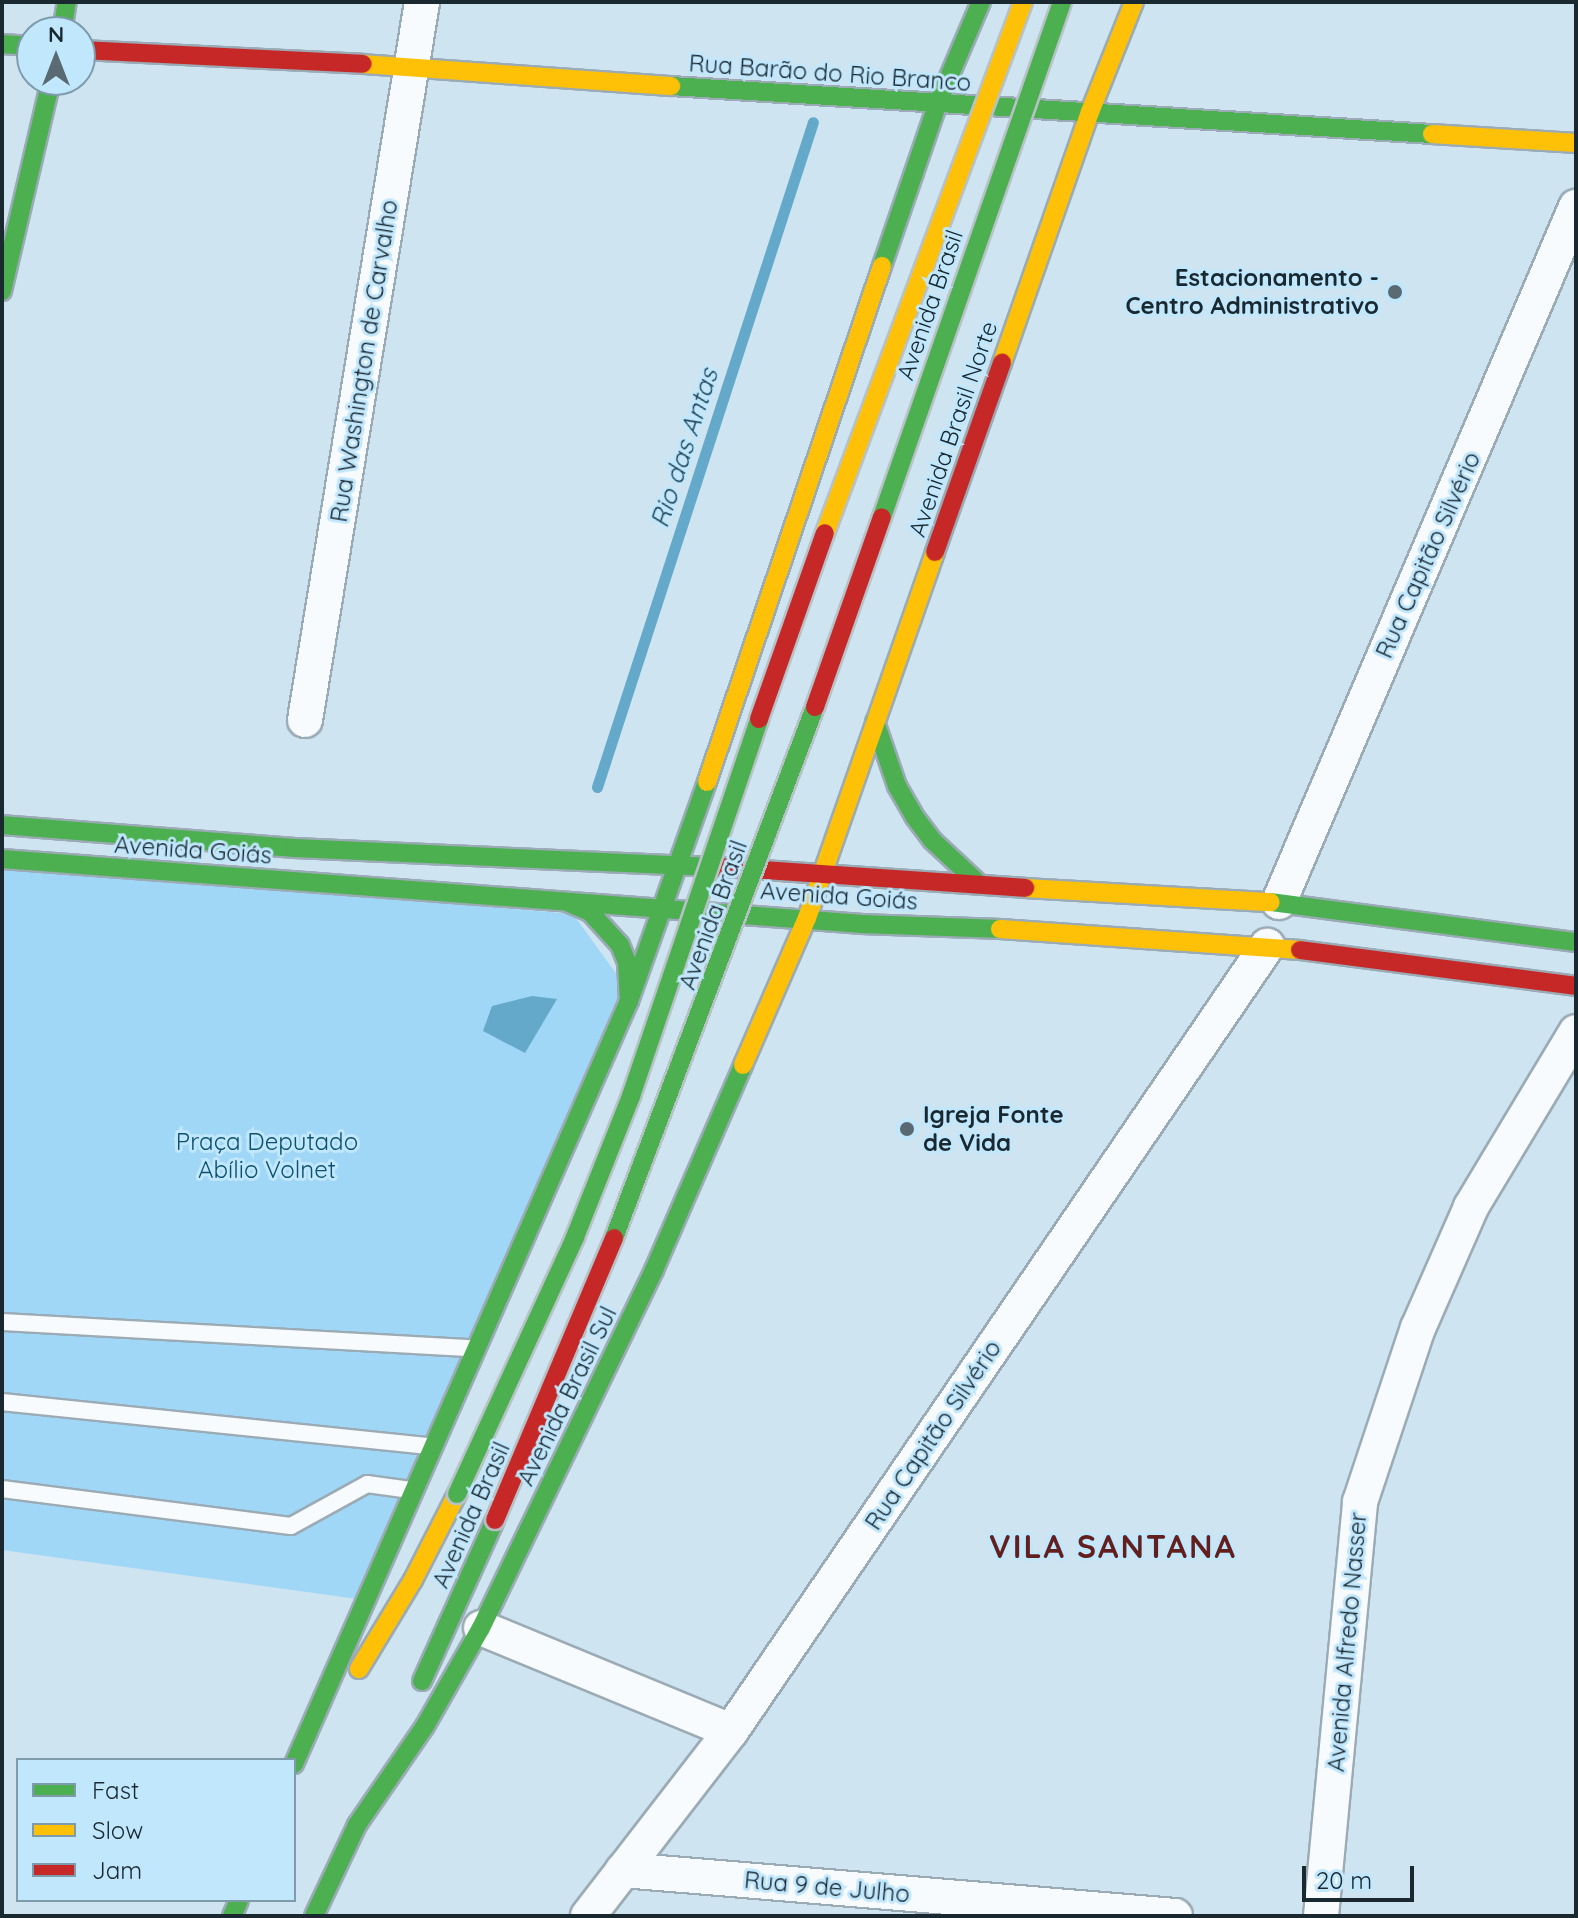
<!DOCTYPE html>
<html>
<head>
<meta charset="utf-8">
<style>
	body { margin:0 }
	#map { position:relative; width:1578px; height:1918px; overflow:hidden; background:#cee4f0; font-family:Quicksand,sans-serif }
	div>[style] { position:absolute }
	.green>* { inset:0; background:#a0d7f6 }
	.water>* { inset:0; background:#64a8ca }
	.stream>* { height:11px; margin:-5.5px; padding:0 5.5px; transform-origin:5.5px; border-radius:5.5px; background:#64a8ca }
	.roads { filter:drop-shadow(2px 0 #9babb5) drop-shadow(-2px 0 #9babb5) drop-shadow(0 2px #9babb5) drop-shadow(0 -2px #9babb5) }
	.lane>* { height:16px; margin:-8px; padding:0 8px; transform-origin:8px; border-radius:8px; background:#f8fbfd }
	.street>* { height:34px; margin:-17px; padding:0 17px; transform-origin:17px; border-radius:17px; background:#f8fbfd }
	.fast>* { height:18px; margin:-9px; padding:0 9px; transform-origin:9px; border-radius:9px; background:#4caf50 }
	.slow>* { height:18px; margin:-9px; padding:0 9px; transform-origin:9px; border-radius:9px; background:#ffc107 }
	.jam>* { height:18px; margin:-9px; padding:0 9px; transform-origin:9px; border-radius:9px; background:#c62828 }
	.bridges { filter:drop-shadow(2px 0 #b7c2c8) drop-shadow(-2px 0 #b7c2c8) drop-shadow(0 2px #b7c2c8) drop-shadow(0 -2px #b7c2c8) }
	.fast-bridge>* { height:18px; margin:-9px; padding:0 9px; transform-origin:9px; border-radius:9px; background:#4caf50 }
	.slow-bridge>* { height:18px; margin:-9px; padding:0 9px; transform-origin:9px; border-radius:9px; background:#ffc107 }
	.jam-bridge>* { height:18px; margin:-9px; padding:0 9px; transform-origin:9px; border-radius:9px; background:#c62828 }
	.dots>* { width:22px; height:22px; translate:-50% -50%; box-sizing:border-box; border:4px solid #c1e7fd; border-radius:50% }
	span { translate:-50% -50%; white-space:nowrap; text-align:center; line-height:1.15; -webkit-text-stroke:6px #c1e7fd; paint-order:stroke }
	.street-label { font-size:24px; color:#1a2830 }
	.poi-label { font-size:24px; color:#1a2830; font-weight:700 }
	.right { translate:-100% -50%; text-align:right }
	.left { translate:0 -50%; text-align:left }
	.park-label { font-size:24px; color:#0b5170 }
	.water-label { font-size:26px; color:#1c4255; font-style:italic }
	.district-label { font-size:32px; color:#631e1e; font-weight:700; letter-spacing:2px }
	.frame { position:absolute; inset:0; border:4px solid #1a2830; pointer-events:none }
	.legend { position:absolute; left:16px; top:1758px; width:280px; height:144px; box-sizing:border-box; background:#c1e7fd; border:2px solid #7e9bab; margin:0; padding:10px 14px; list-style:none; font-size:24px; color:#1a2830 }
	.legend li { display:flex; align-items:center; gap:16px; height:40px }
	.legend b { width:40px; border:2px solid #7e9bab }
	.north { position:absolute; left:16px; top:16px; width:80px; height:80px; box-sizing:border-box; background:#c1e7fd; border:2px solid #7e9bab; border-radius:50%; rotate:0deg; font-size:22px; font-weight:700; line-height:32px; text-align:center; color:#1a2830 }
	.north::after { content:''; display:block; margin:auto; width:28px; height:36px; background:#596a73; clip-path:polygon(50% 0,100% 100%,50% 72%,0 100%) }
	.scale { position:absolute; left:1302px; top:1866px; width:112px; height:36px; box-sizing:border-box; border:4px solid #1a2830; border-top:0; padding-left:10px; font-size:24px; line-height:28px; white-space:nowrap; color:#1a2830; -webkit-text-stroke:6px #c1e7fd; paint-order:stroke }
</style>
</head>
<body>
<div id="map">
	<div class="green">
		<i style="clip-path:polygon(2px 867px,573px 914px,628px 990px,365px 1600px,2px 1550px)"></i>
	</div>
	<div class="water">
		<i style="clip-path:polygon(532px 996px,557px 999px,525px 1053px,483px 1031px,492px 1006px)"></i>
	</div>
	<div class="stream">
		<i style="left:597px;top:787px;width:699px;rotate:-72.01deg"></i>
	</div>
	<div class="roads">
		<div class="lane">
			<i style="left:2px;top:1322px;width:471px;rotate:3.2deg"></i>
			<i style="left:2px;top:1402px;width:431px;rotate:5.9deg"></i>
			<i style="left:2px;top:1489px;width:291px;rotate:7.3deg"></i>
			<i style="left:291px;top:1526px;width:87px;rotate:-28.9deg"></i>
			<i style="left:367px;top:1484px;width:44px;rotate:7.8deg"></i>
		</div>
		<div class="street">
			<i style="left:305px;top:720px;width:727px;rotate:-80.74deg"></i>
			<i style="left:1279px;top:902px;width:756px;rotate:-66.86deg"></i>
			<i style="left:481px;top:1628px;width:270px;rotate:22.4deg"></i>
			<i style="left:623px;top:1870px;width:554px;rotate:4.76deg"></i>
			<i style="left:588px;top:1916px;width:234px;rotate:-52.3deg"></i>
			<i style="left:731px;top:1731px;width:951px;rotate:-55.67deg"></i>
			<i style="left:1321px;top:1916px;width:416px;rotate:-84.6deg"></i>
			<i style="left:1360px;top:1502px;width:183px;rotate:-71.6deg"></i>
			<i style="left:1418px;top:1328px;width:132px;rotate:-66.3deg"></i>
			<i style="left:1471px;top:1207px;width:204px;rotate:-59deg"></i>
		</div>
		<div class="fast">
			<i style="left:62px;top:32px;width:30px;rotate:-81deg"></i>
			<i style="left:2px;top:44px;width:30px;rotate:4deg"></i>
			<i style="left:671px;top:86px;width:763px;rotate:3.61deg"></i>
			<i style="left:882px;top:266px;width:170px;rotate:-71.1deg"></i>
			<i style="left:937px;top:105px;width:112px;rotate:-66.9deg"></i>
			<i style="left:2px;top:291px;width:217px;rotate:-76.9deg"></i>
			<i style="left:875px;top:722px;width:68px;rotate:71deg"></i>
			<i style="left:897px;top:786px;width:34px;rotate:60deg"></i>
			<i style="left:914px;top:816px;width:31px;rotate:53deg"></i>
			<i style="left:933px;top:841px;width:62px;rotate:43deg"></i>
			<i style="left:2px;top:825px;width:294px;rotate:4.5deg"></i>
			<i style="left:295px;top:848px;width:425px;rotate:2.6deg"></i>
			<i style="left:2px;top:859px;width:863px;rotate:4.32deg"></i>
			<i style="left:863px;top:924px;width:137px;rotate:2.1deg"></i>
			<i style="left:1271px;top:902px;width:308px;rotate:7.5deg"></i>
			<i style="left:569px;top:903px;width:23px;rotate:23deg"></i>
			<i style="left:590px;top:912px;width:45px;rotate:47.7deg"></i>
			<i style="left:620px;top:945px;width:18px;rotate:68deg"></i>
			<i style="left:627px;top:962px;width:39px;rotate:87deg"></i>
			<i style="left:422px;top:1681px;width:177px;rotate:-65.6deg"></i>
			<i style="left:294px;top:1764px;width:833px;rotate:-66.3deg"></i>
			<i style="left:629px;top:1001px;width:232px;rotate:-70.4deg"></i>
			<i style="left:232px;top:1916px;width:17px;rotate:-66deg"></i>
			<i style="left:314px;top:1916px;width:101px;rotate:-64.7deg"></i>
			<i style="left:357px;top:1825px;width:120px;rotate:-55.5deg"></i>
			<i style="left:425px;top:1726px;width:113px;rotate:-60.3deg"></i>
			<i style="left:481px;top:1628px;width:398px;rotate:-64.2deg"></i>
			<i style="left:654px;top:1270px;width:223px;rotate:-66.5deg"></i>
		</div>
		<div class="slow">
			<i style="left:363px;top:64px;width:309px;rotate:4.1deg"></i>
			<i style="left:1432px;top:134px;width:144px;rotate:3.6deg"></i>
			<i style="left:1002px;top:363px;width:266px;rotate:-70.7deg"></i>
			<i style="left:1090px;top:112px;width:118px;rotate:-68.2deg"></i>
			<i style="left:707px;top:782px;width:545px;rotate:-71.27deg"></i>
			<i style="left:1025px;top:888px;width:246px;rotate:3.3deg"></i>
			<i style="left:1000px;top:929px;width:301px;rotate:4deg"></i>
			<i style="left:743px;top:1065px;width:160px;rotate:-66.5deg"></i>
			<i style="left:807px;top:918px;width:388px;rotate:-70.7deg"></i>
			<i style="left:359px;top:1669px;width:104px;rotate:-58.8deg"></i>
			<i style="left:413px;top:1580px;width:97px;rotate:-62.9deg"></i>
		</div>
		<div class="jam">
			<i style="left:80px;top:50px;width:283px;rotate:2.8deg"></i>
			<i style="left:935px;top:552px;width:201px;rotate:-70.5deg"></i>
			<i style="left:720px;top:867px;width:306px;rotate:3.9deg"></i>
			<i style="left:1300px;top:950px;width:278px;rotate:7.4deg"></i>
		</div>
	</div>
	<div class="bridges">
		<div class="fast-bridge">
			<i style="left:882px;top:517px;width:546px;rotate:-70.73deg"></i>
			<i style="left:614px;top:1238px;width:568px;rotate:-69.27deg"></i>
			<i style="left:457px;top:1494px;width:283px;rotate:-65.3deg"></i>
			<i style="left:575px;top:1237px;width:152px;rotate:-68.3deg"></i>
			<i style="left:631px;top:1096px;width:398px;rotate:-71.2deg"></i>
		</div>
		<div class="slow-bridge">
			<i style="left:825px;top:533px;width:567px;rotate:-69.55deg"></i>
		</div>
		<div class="jam-bridge">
			<i style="left:815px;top:707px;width:201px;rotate:-70.6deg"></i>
			<i style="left:759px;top:719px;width:197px;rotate:-70.5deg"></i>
			<i style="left:495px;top:1520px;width:306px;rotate:-67.1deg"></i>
		</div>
	</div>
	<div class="dots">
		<i style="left:1395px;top:292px;background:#596a73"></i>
		<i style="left:907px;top:1129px;background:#596a73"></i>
	</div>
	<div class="street-label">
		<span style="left:830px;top:73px;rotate:4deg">Rua Barão do Rio Branco</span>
		<span style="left:930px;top:305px;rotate:-71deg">Avenida Brasil</span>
		<span style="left:364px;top:361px;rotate:-81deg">Rua Washington de Carvalho</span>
		<span style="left:953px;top:429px;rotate:-71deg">Avenida Brasil Norte</span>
		<span style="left:1428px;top:555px;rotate:-66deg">Rua Capitão Silvério</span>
		<span style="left:193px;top:850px;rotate:4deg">Avenida Goiás</span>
		<span style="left:839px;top:896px;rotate:4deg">Avenida Goiás</span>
		<span style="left:713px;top:915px;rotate:-70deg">Avenida Brasil</span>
		<span style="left:567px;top:1396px;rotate:-64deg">Avenida Brasil Sul</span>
		<span style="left:933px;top:1435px;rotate:-56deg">Rua Capitão Silvério</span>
		<span style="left:471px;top:1515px;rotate:-66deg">Avenida Brasil</span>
		<span style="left:1347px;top:1642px;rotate:-85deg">Avenida Alfredo Nasser</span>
		<span style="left:827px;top:1887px;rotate:5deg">Rua 9 de Julho</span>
	</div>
	<div class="poi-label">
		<span class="right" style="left:1379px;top:292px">Estacionamento -<br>Centro Administrativo</span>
		<span class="left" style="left:923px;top:1129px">Igreja Fonte<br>de Vida</span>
	</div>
	<div class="park-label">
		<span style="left:267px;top:1156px">Praça Deputado<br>Abílio Volnet</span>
	</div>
	<div class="water-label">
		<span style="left:684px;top:448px;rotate:-72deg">Rio das Antas</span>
	</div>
	<div class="district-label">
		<span style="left:1113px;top:1546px">VILA SANTANA</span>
	</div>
	<div class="frame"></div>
	<ul class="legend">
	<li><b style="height:10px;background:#4caf50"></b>Fast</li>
	<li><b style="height:10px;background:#ffc107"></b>Slow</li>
	<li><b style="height:10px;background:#c62828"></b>Jam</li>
	</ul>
	<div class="north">N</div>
	<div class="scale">20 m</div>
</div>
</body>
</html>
